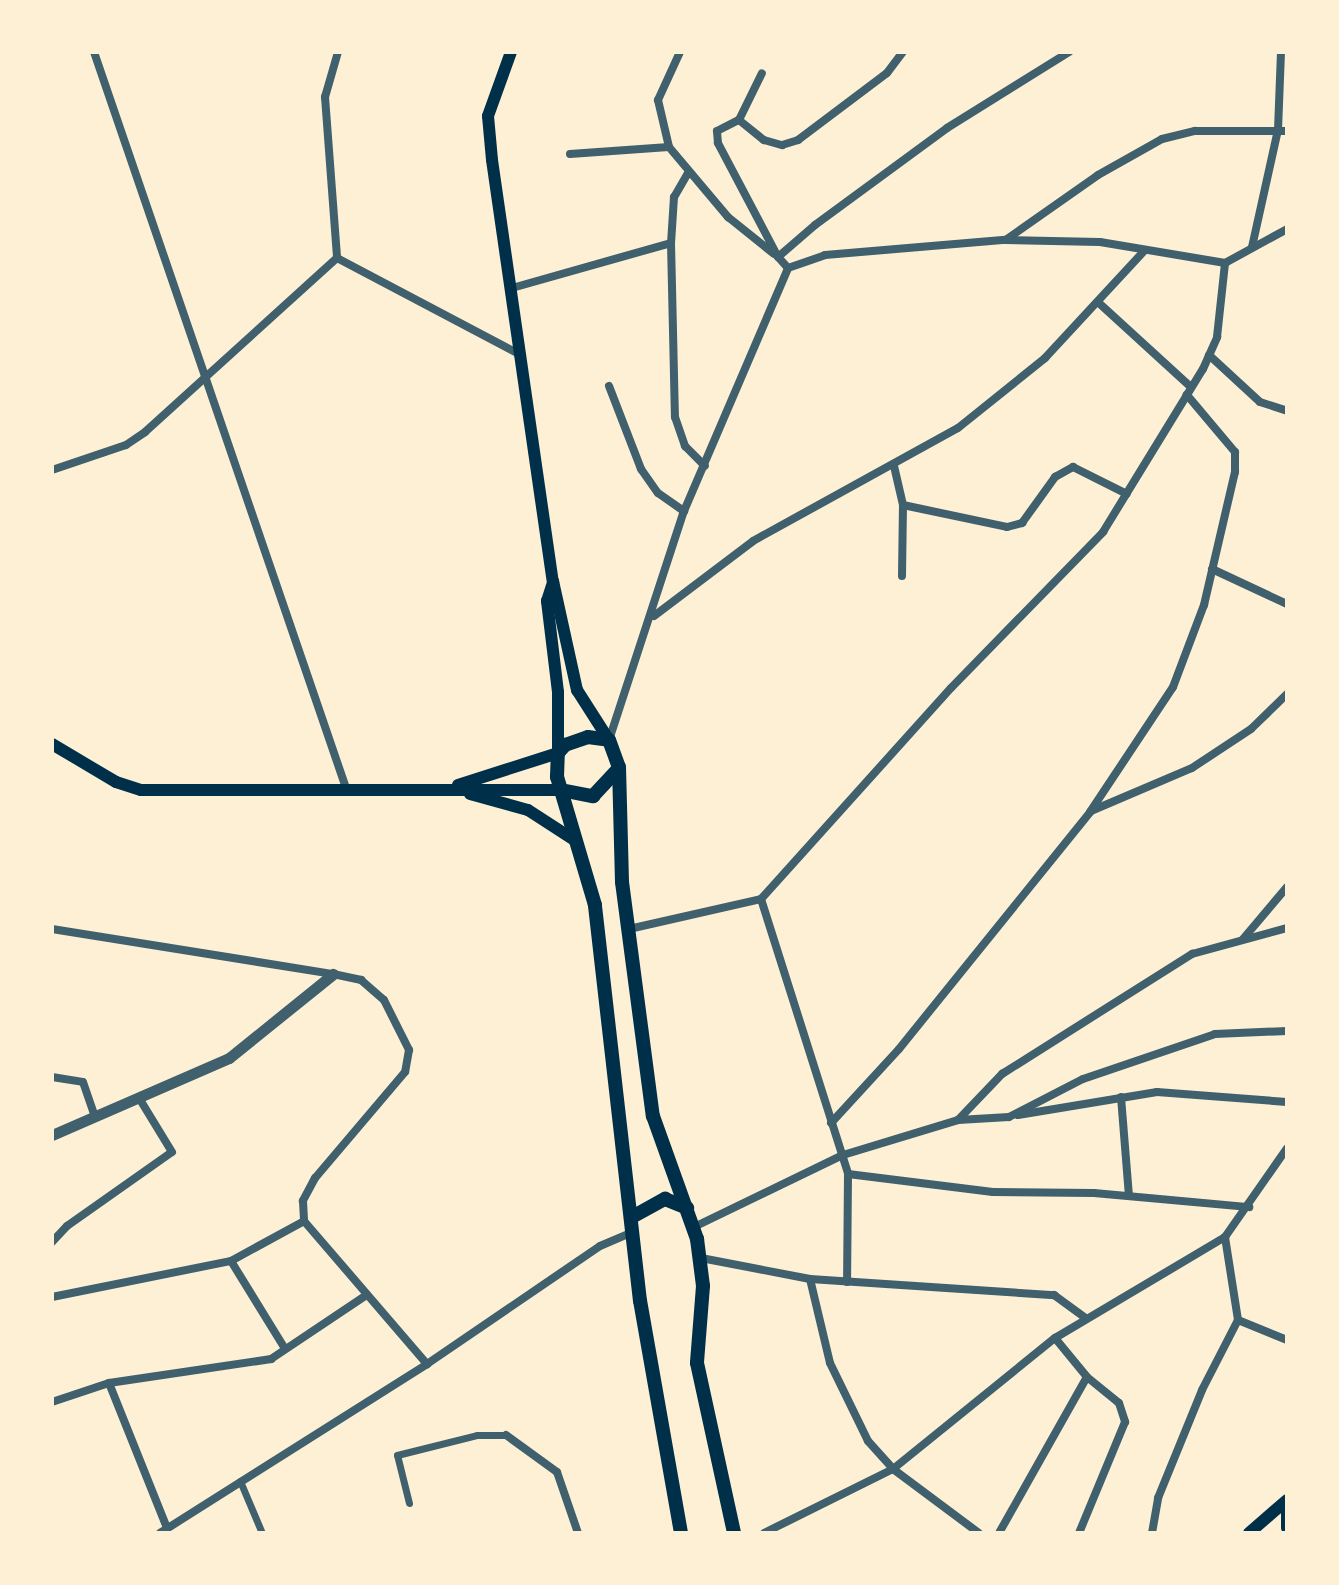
<!DOCTYPE html>
<html>
<head>
<meta charset="utf-8">
<style>
	body { margin:0 }
	#map { position:relative; width:1339px; height:1585px; overflow:hidden; background:#fdf0d5; font-family:"Fira Sans",sans-serif }
	div>[style] { position:absolute }
	.pedestrian>* { height:7px; margin:-3.5px; padding:0 3.5px; transform-origin:3.5px; border-radius:3.5px; background:#3f606c }
	.minor>* { height:8px; margin:-4px; padding:0 4px; transform-origin:4px; border-radius:4px; background:#3f606c }
	.tertiary>* { height:11px; margin:-5.5px; padding:0 5.5px; transform-origin:5.5px; border-radius:5.5px; background:#3f606c }
	.secondary>* { height:12px; margin:-6px; padding:0 6px; transform-origin:6px; border-radius:6px; background:#003049 }
	.primary>* { height:14px; margin:-7px; padding:0 7px; transform-origin:7px; border-radius:7px; background:#003049 }
	span { translate:-50% -50%; white-space:nowrap; text-align:center; line-height:1.15; -webkit-text-stroke:6px #fdf0d5; paint-order:stroke }
	.frame { position:absolute; inset:0; border:54px solid #fdf0d5; pointer-events:none }
</style>
</head>
<body>
<div id="map">
	<div class="pedestrian">
		<i style="left:240px;top:1481px;width:56px;rotate:67.1deg"></i>
		<i style="left:409px;top:1503px;width:49px;rotate:-104deg"></i>
		<i style="left:397px;top:1455px;width:82px;rotate:-14deg"></i>
		<i style="left:477px;top:1435px;width:29px"></i>
	</div>
	<div class="minor">
		<i style="left:94px;top:52px;width:781px;rotate:71.1deg"></i>
		<i style="left:338px;top:52px;width:47px;rotate:106.1deg"></i>
		<i style="left:325px;top:97px;width:161px;rotate:85.7deg"></i>
		<i style="left:337px;top:258px;width:208px;rotate:27.8deg"></i>
		<i style="left:680px;top:52px;width:53px;rotate:114.6deg"></i>
		<i style="left:658px;top:100px;width:48px;rotate:76.8deg"></i>
		<i style="left:669px;top:147px;width:92px;rotate:49.9deg"></i>
		<i style="left:728px;top:217px;width:59px;rotate:38.8deg"></i>
		<i style="left:739px;top:120px;width:52px;rotate:-63.9deg"></i>
		<i style="left:570px;top:154px;width:99px;rotate:-4deg"></i>
		<i style="left:688px;top:173px;width:28px;rotate:120deg"></i>
		<i style="left:674px;top:197px;width:46px;rotate:93.7deg"></i>
		<i style="left:671px;top:243px;width:174px;rotate:88.7deg"></i>
		<i style="left:675px;top:417px;width:31px;rotate:71deg"></i>
		<i style="left:685px;top:446px;width:28px;rotate:45deg"></i>
		<i style="left:1007px;top:239px;width:111px;rotate:-35.1deg"></i>
		<i style="left:1098px;top:175px;width:73px;rotate:-29.4deg"></i>
		<i style="left:1162px;top:139px;width:34px;rotate:-14deg"></i>
		<i style="left:1195px;top:131px;width:92px"></i>
		<i style="left:1252px;top:247px;width:120px;rotate:-77.5deg"></i>
		<i style="left:1278px;top:130px;width:78px;rotate:-87.8deg"></i>
		<i style="left:778px;top:257px;width:129px;rotate:-117.8deg"></i>
		<i style="left:718px;top:143px;width:12px;rotate:-95deg"></i>
		<i style="left:717px;top:131px;width:25px;rotate:-27deg"></i>
		<i style="left:739px;top:120px;width:32px;rotate:39deg"></i>
		<i style="left:764px;top:140px;width:19px;rotate:16deg"></i>
		<i style="left:782px;top:145px;width:17px;rotate:-17deg"></i>
		<i style="left:798px;top:140px;width:111px;rotate:-37deg"></i>
		<i style="left:887px;top:73px;width:26px;rotate:-53deg"></i>
		<i style="left:788px;top:268px;width:15px;rotate:-132deg"></i>
		<i style="left:778px;top:257px;width:49px;rotate:-40.9deg"></i>
		<i style="left:815px;top:225px;width:164px;rotate:-36.3deg"></i>
		<i style="left:947px;top:128px;width:144px;rotate:-31.9deg"></i>
		<i style="left:512px;top:288px;width:165px;rotate:-15.8deg"></i>
		<i style="left:1100px;top:304px;width:123px;rotate:42.4deg"></i>
		<i style="left:1209px;top:355px;width:69px;rotate:42.7deg"></i>
		<i style="left:1260px;top:402px;width:28px;rotate:18deg"></i>
		<i style="left:609px;top:386px;width:89px;rotate:68.9deg"></i>
		<i style="left:641px;top:469px;width:29px;rotate:55deg"></i>
		<i style="left:658px;top:493px;width:32px;rotate:35deg"></i>
		<i style="left:894px;top:466px;width:40px;rotate:77deg"></i>
		<i style="left:903px;top:505px;width:106px;rotate:11.9deg"></i>
		<i style="left:1007px;top:527px;width:16px;rotate:-15deg"></i>
		<i style="left:1022px;top:523px;width:57px;rotate:-54.3deg"></i>
		<i style="left:1055px;top:477px;width:21px;rotate:-29deg"></i>
		<i style="left:1073px;top:467px;width:60px;rotate:26.6deg"></i>
		<i style="left:52px;top:470px;width:78px;rotate:-18.7deg"></i>
		<i style="left:126px;top:445px;width:23px;rotate:-34deg"></i>
		<i style="left:145px;top:432px;width:259px;rotate:-42.2deg"></i>
		<i style="left:1212px;top:569px;width:83px;rotate:25deg"></i>
		<i style="left:902px;top:576px;width:71px;rotate:-89.2deg"></i>
		<i style="left:654px;top:616px;width:124px;rotate:-37.1deg"></i>
		<i style="left:753px;top:541px;width:234px;rotate:-28.9deg"></i>
		<i style="left:958px;top:428px;width:112px;rotate:-38.8deg"></i>
		<i style="left:1045px;top:358px;width:146px;rotate:-47.2deg"></i>
		<i style="left:609px;top:740px;width:241px;rotate:-71.9deg"></i>
		<i style="left:684px;top:511px;width:264px;rotate:-66.8deg"></i>
		<i style="left:788px;top:268px;width:39px;rotate:-19deg"></i>
		<i style="left:825px;top:255px;width:181px;rotate:-4.8deg"></i>
		<i style="left:1005px;top:240px;width:95px;rotate:1.2deg"></i>
		<i style="left:1100px;top:242px;width:127px;rotate:9.5deg"></i>
		<i style="left:1091px;top:811px;width:110px;rotate:-23.1deg"></i>
		<i style="left:1192px;top:768px;width:71px;rotate:-33.5deg"></i>
		<i style="left:1251px;top:729px;width:50px;rotate:-44.2deg"></i>
		<i style="left:761px;top:899px;width:288px;rotate:72.4deg"></i>
		<i style="left:848px;top:1174px;width:108px;rotate:90.5deg"></i>
		<i style="left:52px;top:929px;width:285px;rotate:9.1deg"></i>
		<i style="left:333px;top:974px;width:29px;rotate:12deg"></i>
		<i style="left:361px;top:980px;width:30px;rotate:41deg"></i>
		<i style="left:384px;top:1000px;width:56px;rotate:63.4deg"></i>
		<i style="left:409px;top:1050px;width:22px;rotate:100deg"></i>
		<i style="left:405px;top:1072px;width:139px;rotate:130.3deg"></i>
		<i style="left:315px;top:1178px;width:26px;rotate:118deg"></i>
		<i style="left:303px;top:1201px;width:20px;rotate:87deg"></i>
		<i style="left:304px;top:1221px;width:189px;rotate:49.3deg"></i>
		<i style="left:629px;top:929px;width:135px;rotate:-12.8deg"></i>
		<i style="left:761px;top:899px;width:284px;rotate:-48deg"></i>
		<i style="left:951px;top:688px;width:218px;rotate:-45.7deg"></i>
		<i style="left:1103px;top:532px;width:191px;rotate:-58.5deg"></i>
		<i style="left:1203px;top:369px;width:35px;rotate:-66deg"></i>
		<i style="left:1217px;top:337px;width:74px;rotate:-83.8deg"></i>
		<i style="left:1225px;top:263px;width:71px;rotate:-28.7deg"></i>
		<i style="left:1243px;top:939px;width:68px;rotate:-49.8deg"></i>
		<i style="left:52px;top:1077px;width:31px;rotate:9deg"></i>
		<i style="left:83px;top:1082px;width:37px;rotate:71deg"></i>
		<i style="left:1121px;top:1097px;width:99px;rotate:85.4deg"></i>
		<i style="left:1018px;top:1115px;width:141px;rotate:-9.4deg"></i>
		<i style="left:1157px;top:1092px;width:130px;rotate:4.4deg"></i>
		<i style="left:958px;top:1120px;width:51px;rotate:-3.4deg"></i>
		<i style="left:1009px;top:1117px;width:83px;rotate:-27.2deg"></i>
		<i style="left:1083px;top:1079px;width:139px;rotate:-18.8deg"></i>
		<i style="left:1215px;top:1034px;width:72px;rotate:-2.4deg"></i>
		<i style="left:831px;top:1123px;width:100px;rotate:-47.4deg"></i>
		<i style="left:899px;top:1049px;width:304px;rotate:-51.1deg"></i>
		<i style="left:1090px;top:812px;width:150px;rotate:-56.4deg"></i>
		<i style="left:1173px;top:687px;width:88px;rotate:-69.3deg"></i>
		<i style="left:1204px;top:605px;width:137px;rotate:-76.9deg"></i>
		<i style="left:1235px;top:472px;width:20px;rotate:-90deg"></i>
		<i style="left:1235px;top:452px;width:75px;rotate:-130.1deg"></i>
		<i style="left:848px;top:1174px;width:146px;rotate:7.1deg"></i>
		<i style="left:993px;top:1192px;width:101px;rotate:0.6deg"></i>
		<i style="left:1094px;top:1193px;width:156px;rotate:5.2deg"></i>
		<i style="left:694px;top:1227px;width:165px;rotate:-25.8deg"></i>
		<i style="left:843px;top:1155px;width:120px;rotate:-16.9deg"></i>
		<i style="left:958px;top:1120px;width:64px;rotate:-46.3deg"></i>
		<i style="left:1002px;top:1074px;width:225px;rotate:-32.3deg"></i>
		<i style="left:1192px;top:954px;width:98px;rotate:-15.3deg"></i>
		<i style="left:1225px;top:1237px;width:84px;rotate:81.1deg"></i>
		<i style="left:1238px;top:1320px;width:53px;rotate:22.2deg"></i>
		<i style="left:52px;top:1242px;width:22px;rotate:-47deg"></i>
		<i style="left:67px;top:1226px;width:128px;rotate:-35.2deg"></i>
		<i style="left:172px;top:1152px;width:63px;rotate:-121.4deg"></i>
		<i style="left:701px;top:1258px;width:111px;rotate:10.9deg"></i>
		<i style="left:810px;top:1279px;width:245px;rotate:3.8deg"></i>
		<i style="left:1054px;top:1295px;width:39px;rotate:36deg"></i>
		<i style="left:231px;top:1261px;width:101px;rotate:58.4deg"></i>
		<i style="left:810px;top:1279px;width:86px;rotate:76.6deg"></i>
		<i style="left:830px;top:1363px;width:87px;rotate:64deg"></i>
		<i style="left:868px;top:1441px;width:38px;rotate:48deg"></i>
		<i style="left:893px;top:1469px;width:107px;rotate:36.7deg"></i>
		<i style="left:52px;top:1297px;width:183px;rotate:-11.4deg"></i>
		<i style="left:231px;top:1261px;width:83px;rotate:-28.7deg"></i>
		<i style="left:1055px;top:1338px;width:50px;rotate:50.6deg"></i>
		<i style="left:1087px;top:1377px;width:41px;rotate:39.1deg"></i>
		<i style="left:1119px;top:1403px;width:20px;rotate:72deg"></i>
		<i style="left:1125px;top:1422px;width:120px;rotate:112.5deg"></i>
		<i style="left:109px;top:1383px;width:156px;rotate:68.2deg"></i>
		<i style="left:52px;top:1402px;width:60px;rotate:-18.4deg"></i>
		<i style="left:109px;top:1383px;width:164px;rotate:-8.4deg"></i>
		<i style="left:271px;top:1359px;width:113px;rotate:-33.8deg"></i>
		<i style="left:506px;top:1435px;width:63px;rotate:36deg"></i>
		<i style="left:557px;top:1472px;width:65px;rotate:71deg"></i>
		<i style="left:160px;top:1533px;width:316px;rotate:-32.3deg"></i>
		<i style="left:427px;top:1364px;width:209px;rotate:-34.3deg"></i>
		<i style="left:600px;top:1246px;width:36px;rotate:-23deg"></i>
		<i style="left:764px;top:1533px;width:144px;rotate:-26.4deg"></i>
		<i style="left:893px;top:1469px;width:208px;rotate:-39deg"></i>
		<i style="left:1055px;top:1338px;width:198px;rotate:-30.7deg"></i>
		<i style="left:1225px;top:1237px;width:108px;rotate:-55.1deg"></i>
		<i style="left:999px;top:1533px;width:179px;rotate:-60.6deg"></i>
		<i style="left:1152px;top:1533px;width:36px;rotate:-80deg"></i>
		<i style="left:1158px;top:1498px;width:117px;rotate:-67.8deg"></i>
		<i style="left:1202px;top:1390px;width:79px;rotate:-62.8deg"></i>
	</div>
	<div class="tertiary">
		<i style="left:52px;top:1135px;width:193px;rotate:-23.5deg"></i>
		<i style="left:229px;top:1058px;width:134px;rotate:-38.9deg"></i>
	</div>
	<div class="secondary">
		<i style="left:511px;top:52px;width:68px;rotate:109.8deg"></i>
		<i style="left:488px;top:116px;width:44px;rotate:84.8deg"></i>
		<i style="left:492px;top:160px;width:425px;rotate:81.8deg"></i>
		<i style="left:553px;top:581px;width:112px;rotate:77.6deg"></i>
		<i style="left:577px;top:690px;width:59px;rotate:57.4deg"></i>
		<i style="left:52px;top:744px;width:74px;rotate:30.7deg"></i>
		<i style="left:116px;top:782px;width:26px;rotate:18deg"></i>
		<i style="left:141px;top:790px;width:420px"></i>
		<i style="left:458px;top:785px;width:105px;rotate:-17.7deg"></i>
		<i style="left:558px;top:753px;width:61px;rotate:-90deg"></i>
		<i style="left:558px;top:692px;width:92px;rotate:-96.9deg"></i>
		<i style="left:547px;top:601px;width:20px;rotate:-72deg"></i>
		<i style="left:470px;top:794px;width:60px;rotate:15.4deg"></i>
		<i style="left:528px;top:810px;width:57px;rotate:32.9deg"></i>
		<i style="left:1287px;top:1509px;width:19px;rotate:90deg"></i>
		<i style="left:1249px;top:1533px;width:50px;rotate:-41deg"></i>
	</div>
	<div class="primary">
		<i style="left:561px;top:790px;width:33px;rotate:11deg"></i>
		<i style="left:593px;top:796px;width:37px;rotate:-47deg"></i>
		<i style="left:632px;top:1217px;width:38px;rotate:-29deg"></i>
		<i style="left:665px;top:1199px;width:24px;rotate:22deg"></i>
		<i style="left:681px;top:1533px;width:236px;rotate:-100deg"></i>
		<i style="left:640px;top:1301px;width:399px;rotate:-96.5deg"></i>
		<i style="left:595px;top:905px;width:134px;rotate:-106.5deg"></i>
		<i style="left:557px;top:777px;width:24px;rotate:-88deg"></i>
		<i style="left:558px;top:753px;width:11px;rotate:-49deg"></i>
		<i style="left:565px;top:745px;width:24px;rotate:-19deg"></i>
		<i style="left:588px;top:737px;width:21px;rotate:8deg"></i>
		<i style="left:609px;top:740px;width:29px;rotate:70deg"></i>
		<i style="left:619px;top:767px;width:115px;rotate:88.5deg"></i>
		<i style="left:622px;top:882px;width:236px;rotate:82.5deg"></i>
		<i style="left:653px;top:1116px;width:131px;rotate:70.3deg"></i>
		<i style="left:697px;top:1239px;width:47px;rotate:82.7deg"></i>
		<i style="left:703px;top:1286px;width:77px;rotate:94.5deg"></i>
		<i style="left:697px;top:1363px;width:174px;rotate:77.7deg"></i>
	</div>
	<div class="frame"></div>
</div>
</body>
</html>
